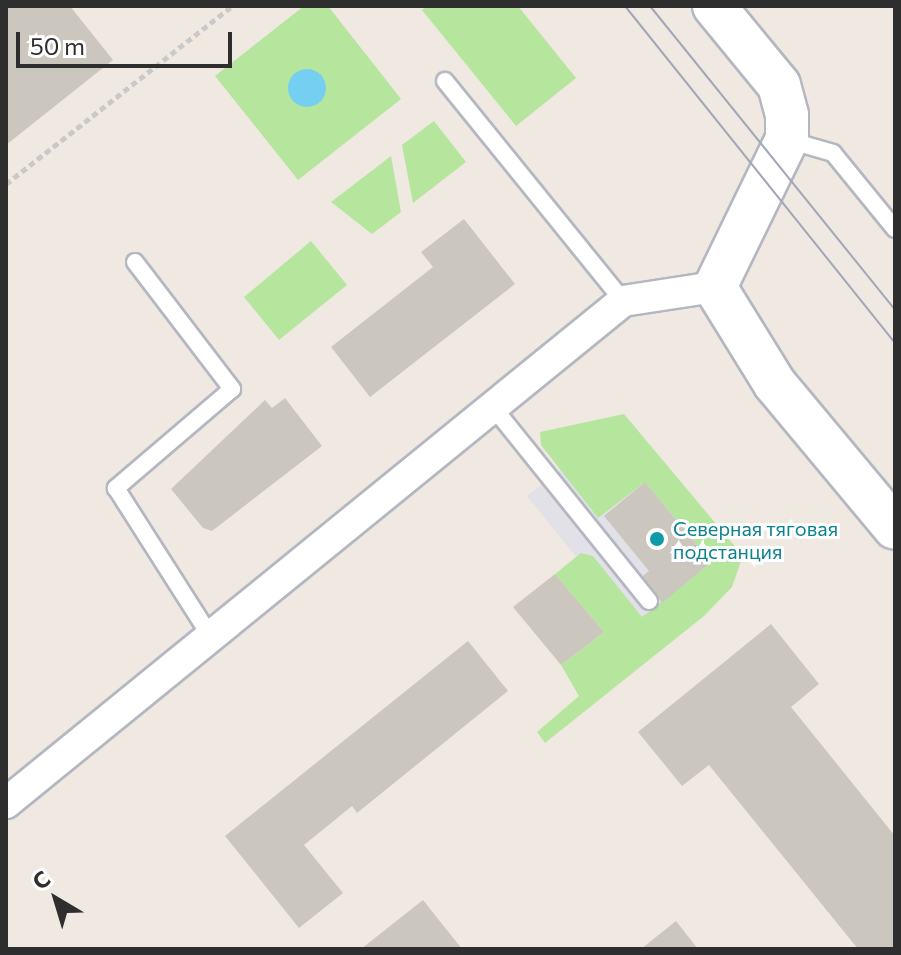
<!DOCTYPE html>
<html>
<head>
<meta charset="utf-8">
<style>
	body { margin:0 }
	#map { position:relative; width:901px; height:955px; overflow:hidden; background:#efe9e1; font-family:Commissioner,sans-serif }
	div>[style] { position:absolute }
	.industrial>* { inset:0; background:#e3e1e8 }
	.green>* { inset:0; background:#b6e59e }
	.water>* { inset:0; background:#75cff0 }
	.round { border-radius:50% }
	.building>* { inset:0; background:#cbc7bf }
	.path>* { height:5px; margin-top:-2.5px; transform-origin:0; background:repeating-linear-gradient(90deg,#c9c9c9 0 6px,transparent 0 10px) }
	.roads { filter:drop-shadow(2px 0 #b4b7c1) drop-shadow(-2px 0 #b4b7c1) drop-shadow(0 2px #b4b7c1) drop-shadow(0 -2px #b4b7c1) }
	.lane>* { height:16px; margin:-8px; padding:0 8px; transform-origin:8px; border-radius:8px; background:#fff }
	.street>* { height:30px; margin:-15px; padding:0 15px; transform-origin:15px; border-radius:15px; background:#fff }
	.secondary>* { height:42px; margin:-21px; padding:0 21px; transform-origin:21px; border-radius:21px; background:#fff }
	.tram>* { height:2px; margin:-1px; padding:0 1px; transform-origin:1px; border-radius:1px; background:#a3a6b8 }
	.dots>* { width:22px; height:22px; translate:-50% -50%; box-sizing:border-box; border:4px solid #fff; border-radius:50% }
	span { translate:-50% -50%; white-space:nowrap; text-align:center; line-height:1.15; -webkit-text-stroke:6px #fff; paint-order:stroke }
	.culture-label { font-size:20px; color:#0d838f }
	.left { translate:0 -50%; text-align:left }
	.frame { position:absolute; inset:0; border:8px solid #2e2e2e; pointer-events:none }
	.north { position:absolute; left:16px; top:859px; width:80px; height:80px; -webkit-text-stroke:6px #fff; paint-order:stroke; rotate:322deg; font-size:22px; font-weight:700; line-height:32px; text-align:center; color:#2e2e2e }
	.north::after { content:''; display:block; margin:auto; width:28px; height:36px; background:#2e2e2e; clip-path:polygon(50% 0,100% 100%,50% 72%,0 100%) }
	.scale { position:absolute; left:16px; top:32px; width:216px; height:36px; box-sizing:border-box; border:4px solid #2e2e2e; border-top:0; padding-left:10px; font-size:24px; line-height:28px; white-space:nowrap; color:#2e2e2e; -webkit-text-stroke:6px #fff; paint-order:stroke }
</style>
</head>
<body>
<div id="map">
	<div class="industrial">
		<i style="clip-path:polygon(619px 423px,732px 587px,655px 655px,527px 496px)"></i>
	</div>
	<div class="green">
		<i style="clip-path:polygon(304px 6px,328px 6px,401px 99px,298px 180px,215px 76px)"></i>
		<i style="clip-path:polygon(427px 6px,518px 6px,576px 78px,516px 126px,422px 10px)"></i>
		<i style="clip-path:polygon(434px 121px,466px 162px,413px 203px,402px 145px)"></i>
		<i style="clip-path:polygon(391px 156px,401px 212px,372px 234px,331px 202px)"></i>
		<i style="clip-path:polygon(311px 241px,347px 285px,279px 340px,244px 297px)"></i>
		<i style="clip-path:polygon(624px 414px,743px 556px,732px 587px,704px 616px,545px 743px,537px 732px,579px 696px,561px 665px,604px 632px,555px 574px,581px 553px,593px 556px,642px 617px,711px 562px,645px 482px,598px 518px,541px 445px,540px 432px)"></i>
	</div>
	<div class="water">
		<i class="round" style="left:288px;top:69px;width:38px;height:38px"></i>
	</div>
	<div class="building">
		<i style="clip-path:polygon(6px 6px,70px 6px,113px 60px,6px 145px)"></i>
		<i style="clip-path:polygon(464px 219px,515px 284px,370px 397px,331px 347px,433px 267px,421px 252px)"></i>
		<i style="clip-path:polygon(285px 398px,322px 446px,212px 531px,203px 528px,171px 489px,265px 400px,272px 408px)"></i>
		<i style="clip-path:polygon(645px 482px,711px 562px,662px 603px,643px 576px,649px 571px,604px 516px)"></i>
		<i style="clip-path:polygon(555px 574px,604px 632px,561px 665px,513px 607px)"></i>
		<i style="clip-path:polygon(771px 624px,819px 684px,791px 707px,895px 836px,895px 949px,858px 949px,709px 765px,682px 786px,638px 732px)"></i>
		<i style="clip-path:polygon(468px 641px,508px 691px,357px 813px,352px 806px,304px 845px,343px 893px,299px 928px,225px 836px)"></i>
		<i style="clip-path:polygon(423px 900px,462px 949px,361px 949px)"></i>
		<i style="clip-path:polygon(676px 921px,698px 949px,641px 949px)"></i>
	</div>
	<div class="path">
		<i style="left:6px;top:184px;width:288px;rotate:-38.2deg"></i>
	</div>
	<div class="roads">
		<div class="lane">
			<i style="left:445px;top:81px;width:283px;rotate:51deg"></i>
			<i style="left:788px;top:140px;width:47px;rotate:16.1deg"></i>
			<i style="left:833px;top:153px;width:98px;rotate:50.8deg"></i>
			<i style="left:135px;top:262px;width:160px;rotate:52.6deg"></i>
			<i style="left:232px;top:389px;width:153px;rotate:139.5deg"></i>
			<i style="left:116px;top:488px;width:177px;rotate:57.5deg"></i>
			<i style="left:493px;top:407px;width:249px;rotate:51.2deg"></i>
		</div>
		<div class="street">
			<i style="left:6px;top:803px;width:795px;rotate:-39.13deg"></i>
			<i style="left:623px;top:301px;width:93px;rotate:-8.7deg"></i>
		</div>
		<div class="secondary">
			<i style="left:714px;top:6px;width:102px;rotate:50.6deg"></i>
			<i style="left:779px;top:85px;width:31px;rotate:75deg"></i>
			<i style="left:787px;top:115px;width:24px;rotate:90deg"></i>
			<i style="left:787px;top:139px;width:165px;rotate:115.9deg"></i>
			<i style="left:715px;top:287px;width:114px;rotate:58.3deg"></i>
			<i style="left:775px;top:384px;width:187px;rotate:50.2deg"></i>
		</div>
	</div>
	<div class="tram">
		<i style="left:625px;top:6px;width:432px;rotate:51.3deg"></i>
		<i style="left:650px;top:6px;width:390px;rotate:51.1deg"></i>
	</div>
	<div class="dots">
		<i style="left:657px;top:539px;background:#0f9aa8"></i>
	</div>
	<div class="culture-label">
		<span class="left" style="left:673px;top:540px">Северная тяговая<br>подстанция</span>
	</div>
	<div class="frame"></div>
	<div class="north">С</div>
	<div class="scale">50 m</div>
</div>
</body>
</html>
